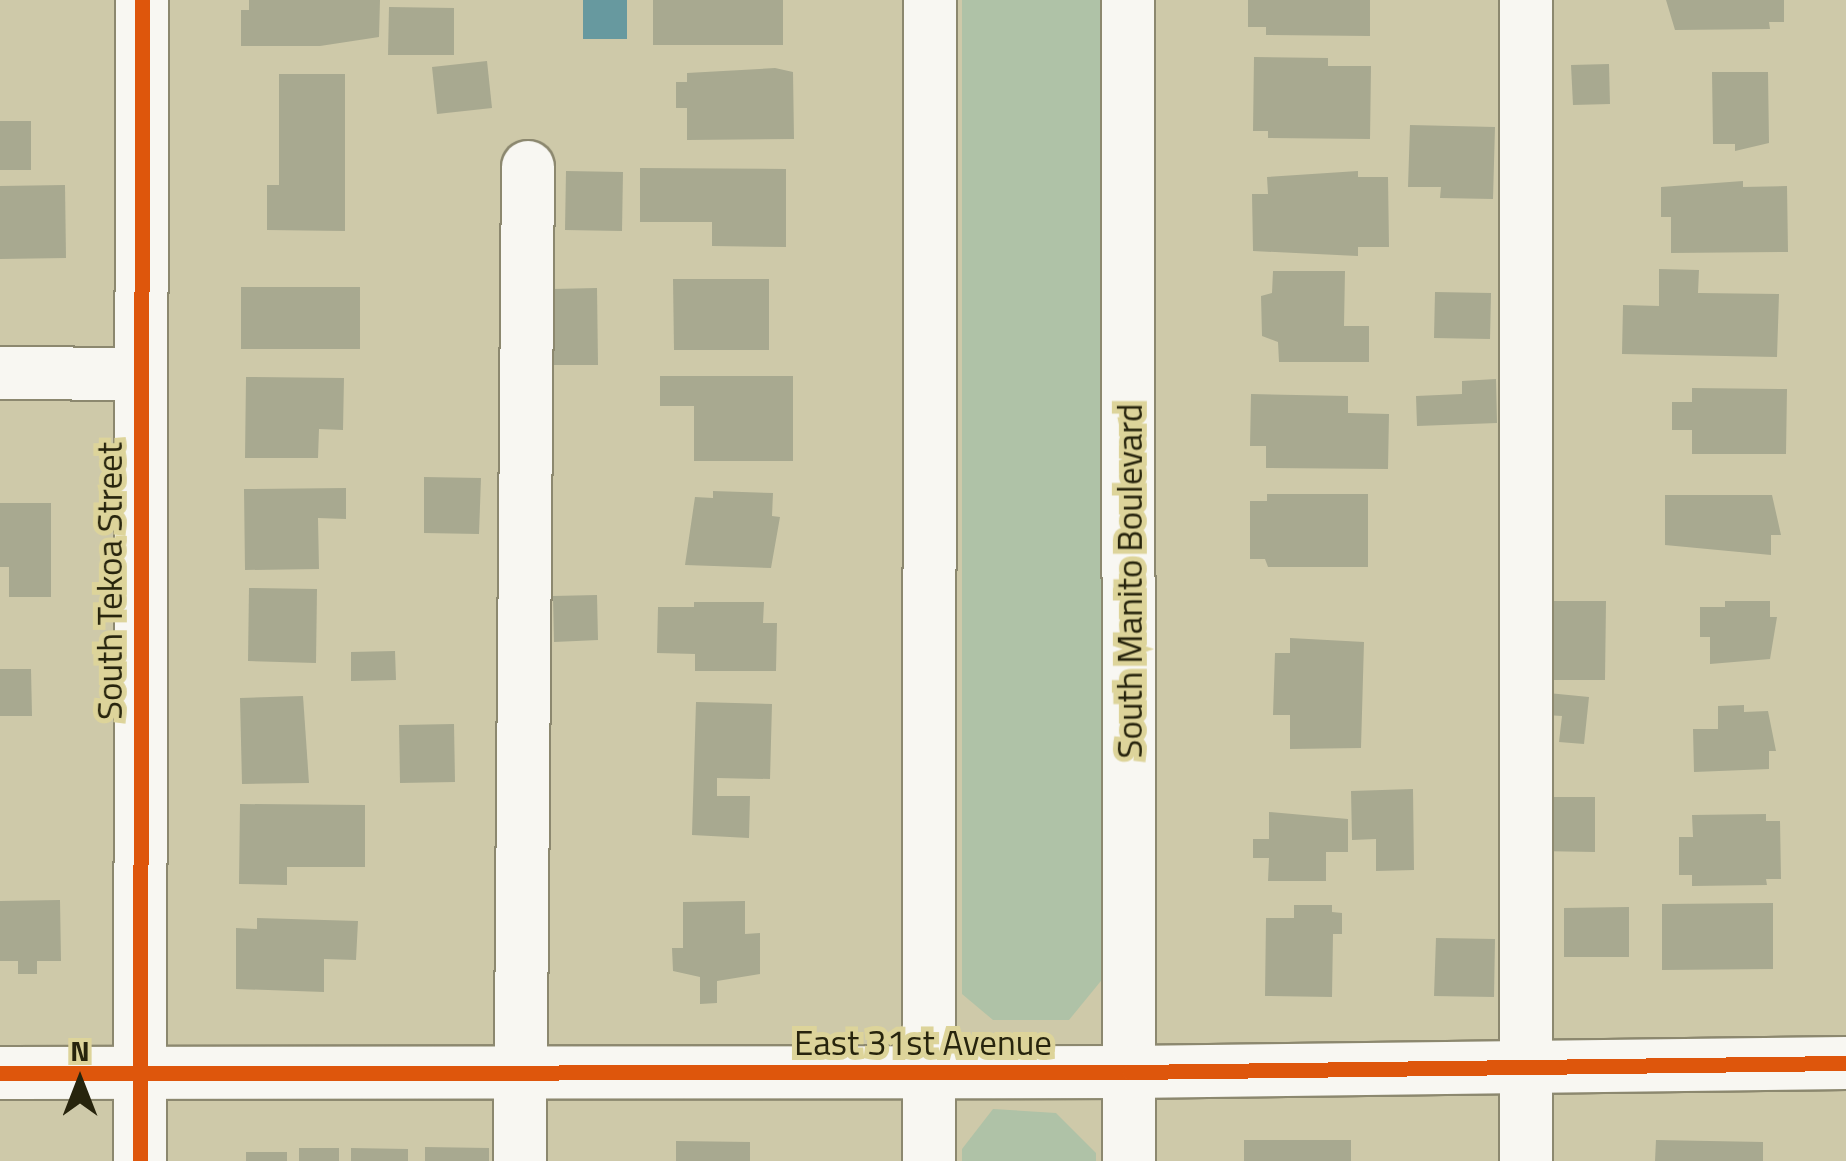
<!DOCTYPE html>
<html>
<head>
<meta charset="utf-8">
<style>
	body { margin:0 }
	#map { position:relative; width:1846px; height:1161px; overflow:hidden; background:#cec9a9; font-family:"Titillium Web",sans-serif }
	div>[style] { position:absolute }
	.green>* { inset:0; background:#afc2a7 }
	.water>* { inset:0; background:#67999f }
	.building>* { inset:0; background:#a8a990 }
	.roads { filter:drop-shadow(2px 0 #8c886f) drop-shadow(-2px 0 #8c886f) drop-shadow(0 2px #8c886f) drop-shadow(0 -2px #8c886f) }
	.minor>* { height:52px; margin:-26px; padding:0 26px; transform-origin:26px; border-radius:26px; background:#f8f7f2 }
	.cycleway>* { height:15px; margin:-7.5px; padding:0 7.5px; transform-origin:7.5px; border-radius:7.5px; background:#de560c }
	span { translate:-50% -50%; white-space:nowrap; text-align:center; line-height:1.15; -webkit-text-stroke:10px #ddd49a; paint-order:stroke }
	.street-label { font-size:35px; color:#27240d }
	.north { position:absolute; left:30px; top:1031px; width:100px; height:100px; -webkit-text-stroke:8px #ddd49a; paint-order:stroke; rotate:0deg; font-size:28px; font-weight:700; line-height:40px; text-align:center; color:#27240d }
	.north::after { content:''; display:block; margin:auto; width:35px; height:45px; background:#27240d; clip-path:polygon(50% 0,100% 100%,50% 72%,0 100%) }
</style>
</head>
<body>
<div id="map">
	<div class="green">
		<i style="clip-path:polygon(962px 0,1101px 0,1105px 976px,1069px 1020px,993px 1020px,962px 994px)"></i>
		<i style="clip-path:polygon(993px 1109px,1056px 1113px,1096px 1153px,1096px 1161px,962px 1161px,962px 1149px)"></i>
	</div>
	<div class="water">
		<i style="clip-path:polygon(583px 0,627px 0,627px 39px,583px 39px)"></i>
	</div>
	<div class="building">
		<i style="clip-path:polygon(249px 0,380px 0,379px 37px,320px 46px,241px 46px,241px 10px,249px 10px)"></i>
		<i style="clip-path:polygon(653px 0,783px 0,783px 45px,653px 45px)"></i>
		<i style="clip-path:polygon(1248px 0,1370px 0,1370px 36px,1266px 35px,1266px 27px,1248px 27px)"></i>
		<i style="clip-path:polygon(1666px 0,1784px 0,1784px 22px,1769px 22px,1770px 29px,1675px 30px)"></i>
		<i style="clip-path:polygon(389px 7px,454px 8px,454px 55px,388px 55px)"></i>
		<i style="clip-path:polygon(1254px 57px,1328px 58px,1328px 66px,1371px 66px,1370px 139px,1268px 138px,1268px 131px,1253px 131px)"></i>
		<i style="clip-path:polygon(487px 61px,492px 108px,437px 114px,432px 67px)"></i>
		<i style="clip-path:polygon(1609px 64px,1610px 104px,1573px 105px,1571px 65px)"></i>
		<i style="clip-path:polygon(775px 68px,793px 72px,794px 139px,687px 140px,687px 108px,676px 108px,676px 82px,687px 82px,687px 73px)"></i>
		<i style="clip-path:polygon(1712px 72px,1768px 72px,1769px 143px,1735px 151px,1735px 144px,1713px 144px)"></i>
		<i style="clip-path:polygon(279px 74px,345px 74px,345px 231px,267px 230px,267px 185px,279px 185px)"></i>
		<i style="clip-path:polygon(0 121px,31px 121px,31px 170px,0 170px)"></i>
		<i style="clip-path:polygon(1410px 125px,1495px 127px,1493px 199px,1440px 198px,1441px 187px,1408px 187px)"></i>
		<i style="clip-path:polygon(640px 168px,786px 169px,786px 247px,712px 246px,712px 222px,640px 222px)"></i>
		<i style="clip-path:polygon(566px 171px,623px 172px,622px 231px,565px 230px)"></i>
		<i style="clip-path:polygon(1358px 171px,1358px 177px,1388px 177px,1389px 247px,1358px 247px,1358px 256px,1253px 251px,1252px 194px,1268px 194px,1267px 177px)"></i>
		<i style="clip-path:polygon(1743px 181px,1743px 187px,1787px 186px,1788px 252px,1671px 253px,1671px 217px,1661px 217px,1661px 187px)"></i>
		<i style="clip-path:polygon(65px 185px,66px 258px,0 259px,0 186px)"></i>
		<i style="clip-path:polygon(1659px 269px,1699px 270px,1698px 293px,1779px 294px,1777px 357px,1622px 354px,1623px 305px,1659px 306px)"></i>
		<i style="clip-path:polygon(1273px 271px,1345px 271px,1344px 326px,1369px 326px,1369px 362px,1279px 362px,1278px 342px,1262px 336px,1261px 296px,1272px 293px)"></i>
		<i style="clip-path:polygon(673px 279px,769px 279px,769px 350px,674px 350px)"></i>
		<i style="clip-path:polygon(241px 287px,360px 287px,360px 349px,241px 349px)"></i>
		<i style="clip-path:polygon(597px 288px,598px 365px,553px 365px,553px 289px)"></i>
		<i style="clip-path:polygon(1435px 292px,1491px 293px,1490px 339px,1434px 338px)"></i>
		<i style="clip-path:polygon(660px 376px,793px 376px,793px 461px,694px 461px,694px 406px,660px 406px)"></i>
		<i style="clip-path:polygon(246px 377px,344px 378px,343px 430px,319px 429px,318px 458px,245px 458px)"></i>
		<i style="clip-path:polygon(1496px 379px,1497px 423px,1417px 426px,1416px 396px,1462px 394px,1462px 381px)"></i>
		<i style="clip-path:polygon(1692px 388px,1787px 389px,1786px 454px,1692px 454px,1692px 430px,1672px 430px,1672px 402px,1692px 402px)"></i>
		<i style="clip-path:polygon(1251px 394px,1348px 396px,1348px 413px,1389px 414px,1388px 469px,1266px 468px,1266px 446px,1250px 446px)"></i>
		<i style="clip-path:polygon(424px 477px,481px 478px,479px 534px,424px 533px)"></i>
		<i style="clip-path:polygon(346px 488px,346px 519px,318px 518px,319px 569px,245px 570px,244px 489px)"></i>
		<i style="clip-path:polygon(713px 491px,773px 493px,772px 516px,780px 517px,771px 568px,685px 565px,695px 497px,713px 498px)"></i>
		<i style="clip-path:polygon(1267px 494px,1368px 494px,1368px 567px,1268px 567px,1265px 559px,1250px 559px,1250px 501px,1267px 501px)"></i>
		<i style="clip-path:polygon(1665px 495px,1772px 495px,1781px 535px,1771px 535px,1771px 555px,1665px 545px)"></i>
		<i style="clip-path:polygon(0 503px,51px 503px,51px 597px,9px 597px,9px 567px,0 567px)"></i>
		<i style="clip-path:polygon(249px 588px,317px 589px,316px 663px,248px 661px)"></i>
		<i style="clip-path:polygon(597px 595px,598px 640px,554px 642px,553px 596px)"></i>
		<i style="clip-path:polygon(1554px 601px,1606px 601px,1605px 680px,1552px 680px)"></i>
		<i style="clip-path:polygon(1725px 601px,1770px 601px,1770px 617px,1777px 617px,1770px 659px,1710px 664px,1710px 637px,1700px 637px,1700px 607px,1725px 607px)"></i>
		<i style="clip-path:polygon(694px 602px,764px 602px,763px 623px,777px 623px,776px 671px,695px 671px,695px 654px,657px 653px,658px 607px,694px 607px)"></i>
		<i style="clip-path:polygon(1290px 638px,1364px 642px,1361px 748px,1290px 749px,1290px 715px,1273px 715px,1275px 653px,1290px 653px)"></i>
		<i style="clip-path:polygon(395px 651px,396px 680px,351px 681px,351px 652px)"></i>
		<i style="clip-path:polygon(0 669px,31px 669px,32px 716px,0 716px)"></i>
		<i style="clip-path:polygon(1548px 693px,1589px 697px,1584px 744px,1559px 742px,1562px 716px,1546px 715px)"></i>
		<i style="clip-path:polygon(303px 696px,309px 783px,242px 784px,240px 698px)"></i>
		<i style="clip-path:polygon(696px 702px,772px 704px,770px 779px,717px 778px,717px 796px,750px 796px,749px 838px,692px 835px)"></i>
		<i style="clip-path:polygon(1744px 705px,1744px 712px,1768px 711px,1776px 751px,1769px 751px,1769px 769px,1694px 772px,1693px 729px,1718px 729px,1718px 706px)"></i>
		<i style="clip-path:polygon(454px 724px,455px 782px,400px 783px,399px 725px)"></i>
		<i style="clip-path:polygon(1413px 789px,1414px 870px,1376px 871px,1376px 839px,1352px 840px,1351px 791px)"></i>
		<i style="clip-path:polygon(1537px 797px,1595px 797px,1595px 852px,1537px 851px)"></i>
		<i style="clip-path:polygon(240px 804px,365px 805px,365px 867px,287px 867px,287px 885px,239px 884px)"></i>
		<i style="clip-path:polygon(1269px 812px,1348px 819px,1348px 852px,1326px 852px,1326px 881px,1268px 881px,1269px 858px,1253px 858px,1253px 839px,1269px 839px)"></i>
		<i style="clip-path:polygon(1766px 814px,1766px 821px,1780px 821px,1781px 879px,1766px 879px,1767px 885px,1692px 886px,1692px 875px,1679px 875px,1679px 837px,1693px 837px,1692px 815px)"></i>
		<i style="clip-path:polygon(60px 900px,61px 961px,37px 961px,37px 974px,18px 974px,18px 961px,0 961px,0 901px)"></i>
		<i style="clip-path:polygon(745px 901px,745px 934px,760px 933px,760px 974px,717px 981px,717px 1003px,700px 1004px,700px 977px,673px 971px,672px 948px,683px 948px,683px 902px)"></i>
		<i style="clip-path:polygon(1773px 903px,1773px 969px,1662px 970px,1662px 904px)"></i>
		<i style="clip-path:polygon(1294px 905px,1332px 905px,1332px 912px,1342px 913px,1342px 934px,1333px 934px,1332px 997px,1265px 996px,1266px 918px,1294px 918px)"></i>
		<i style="clip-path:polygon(1629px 907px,1629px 957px,1564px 957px,1564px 908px)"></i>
		<i style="clip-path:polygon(257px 918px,358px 921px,356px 960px,324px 959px,324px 992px,236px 989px,236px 928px,257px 929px)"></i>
		<i style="clip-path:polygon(1436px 938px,1495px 939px,1494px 997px,1434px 996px)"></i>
		<i style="clip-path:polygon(1244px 1140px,1351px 1140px,1351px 1161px,1244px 1161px)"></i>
		<i style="clip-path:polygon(1656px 1140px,1763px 1142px,1763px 1161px,1655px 1161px)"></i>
		<i style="clip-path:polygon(676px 1141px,750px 1142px,750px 1161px,676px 1161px)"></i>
		<i style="clip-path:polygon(425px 1147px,489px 1148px,489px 1161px,425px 1161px)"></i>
		<i style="clip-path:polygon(299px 1148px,339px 1148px,339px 1161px,299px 1161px)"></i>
		<i style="clip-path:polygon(351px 1148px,408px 1149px,408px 1161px,351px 1161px)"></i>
		<i style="clip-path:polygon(246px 1152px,287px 1152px,287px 1161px,246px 1161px)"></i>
	</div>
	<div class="roads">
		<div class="minor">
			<i style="left:1128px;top:0;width:1161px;rotate:89.95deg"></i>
			<i style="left:0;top:373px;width:139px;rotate:0.4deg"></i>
			<i style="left:0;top:1073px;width:1129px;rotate:-0.05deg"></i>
			<i style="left:1129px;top:1072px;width:717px;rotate:-0.72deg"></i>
			<i style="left:140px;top:1161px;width:1161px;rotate:-89.9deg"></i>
			<i style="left:520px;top:1161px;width:994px;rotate:-89.54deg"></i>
			<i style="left:929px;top:1161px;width:1161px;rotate:-89.95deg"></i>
			<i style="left:1526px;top:1161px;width:1161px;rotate:-90deg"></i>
		</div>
	</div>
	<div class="cycleway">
		<i style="left:0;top:1073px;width:1129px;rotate:-0.05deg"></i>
		<i style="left:1129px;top:1072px;width:717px;rotate:-0.72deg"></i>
		<i style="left:140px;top:1161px;width:1161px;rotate:-89.9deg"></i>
	</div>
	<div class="street-label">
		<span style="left:109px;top:581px;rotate:-90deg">South Tekoa Street</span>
		<span style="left:1129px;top:581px;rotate:-90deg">South Manito Boulevard</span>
		<span style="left:923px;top:1042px">East 31st Avenue</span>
	</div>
	<div class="north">N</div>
</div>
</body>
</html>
